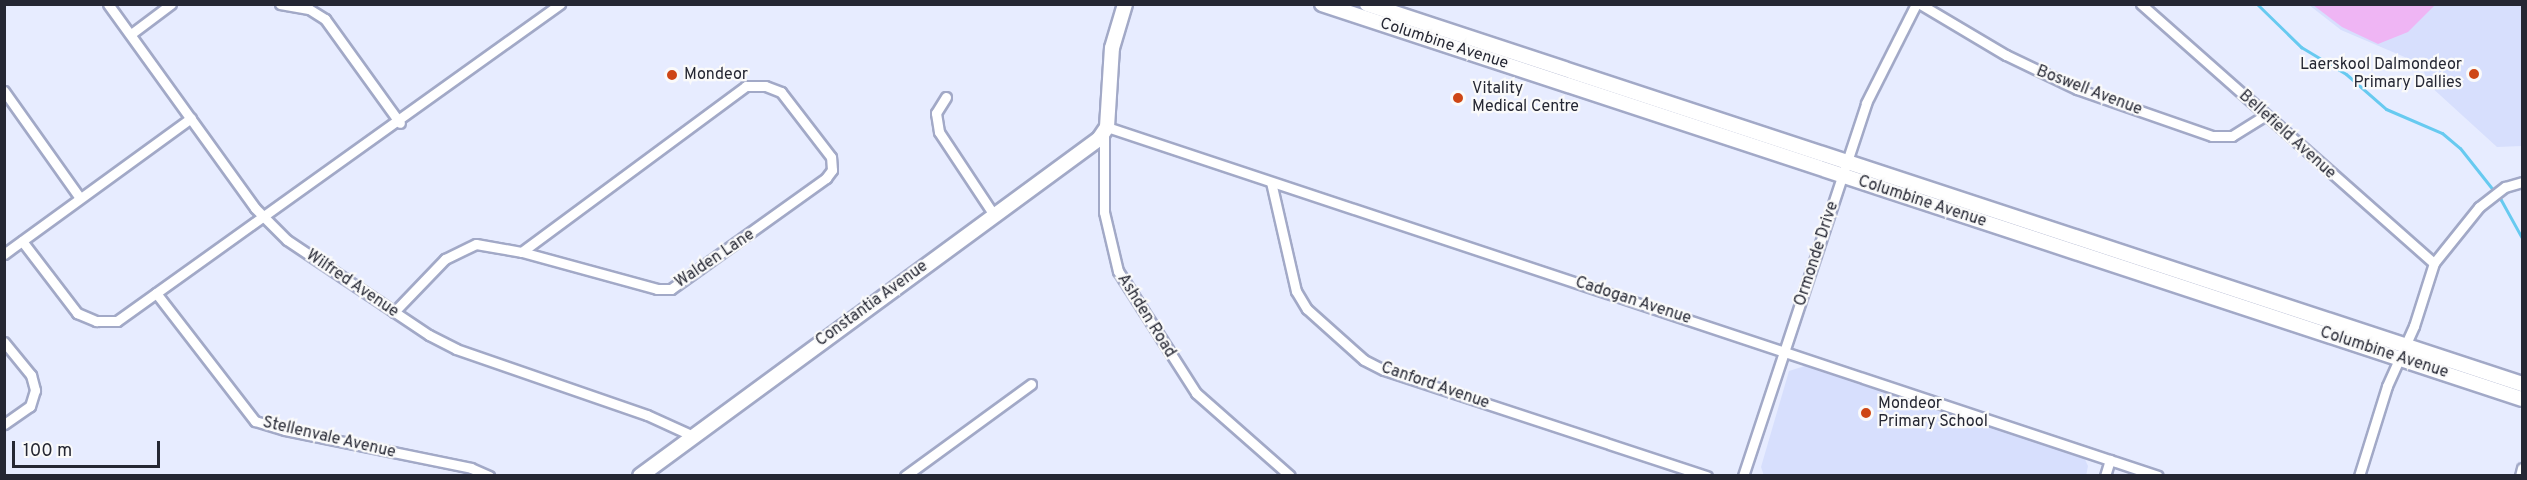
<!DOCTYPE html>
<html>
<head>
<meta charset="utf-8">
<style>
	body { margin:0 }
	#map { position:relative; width:2527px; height:480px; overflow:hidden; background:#e7ecff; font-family:Overpass,sans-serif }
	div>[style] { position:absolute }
	.built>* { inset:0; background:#d7dffd }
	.green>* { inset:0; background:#efb5f4 }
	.stream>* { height:3px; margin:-1.5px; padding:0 1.5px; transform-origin:1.5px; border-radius:1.5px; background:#67caf0 }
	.roads { filter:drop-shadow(2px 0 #a2a9c7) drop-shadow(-2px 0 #a2a9c7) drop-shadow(0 2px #a2a9c7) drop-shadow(0 -2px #a2a9c7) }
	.street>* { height:9px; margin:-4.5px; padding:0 4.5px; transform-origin:4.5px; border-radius:4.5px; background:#fff }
	.secondary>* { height:14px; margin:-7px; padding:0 7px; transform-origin:7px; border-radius:7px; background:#fff }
	.dots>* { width:16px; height:16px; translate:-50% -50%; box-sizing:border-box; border:3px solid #fafafa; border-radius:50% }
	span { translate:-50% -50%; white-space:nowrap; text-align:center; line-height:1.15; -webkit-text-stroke:4.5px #fafafa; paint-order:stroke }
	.street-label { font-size:16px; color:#252733 }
	.poi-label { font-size:16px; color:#252733 }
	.right { translate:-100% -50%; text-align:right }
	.left { translate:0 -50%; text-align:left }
	.frame { position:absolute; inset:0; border:6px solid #252733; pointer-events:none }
	.scale { position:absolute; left:12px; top:441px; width:148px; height:27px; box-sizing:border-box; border:3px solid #252733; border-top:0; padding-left:8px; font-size:18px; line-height:21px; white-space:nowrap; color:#252733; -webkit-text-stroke:4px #fafafa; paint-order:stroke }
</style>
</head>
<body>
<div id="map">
	<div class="built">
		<i style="clip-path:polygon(2309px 5px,2522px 5px,2522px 146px,2497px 147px,2429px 85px,2421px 64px,2341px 30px)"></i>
		<i style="clip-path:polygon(1808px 365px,2083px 455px,2088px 466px,2086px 476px,1764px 476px,1761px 467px,1789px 371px)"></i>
	</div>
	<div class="green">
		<i style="clip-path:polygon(2313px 5px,2435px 5px,2408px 32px,2378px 44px,2342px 27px)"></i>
	</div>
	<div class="stream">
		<i style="left:2257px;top:4px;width:62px;rotate:44.3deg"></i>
		<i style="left:2301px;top:47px;width:52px;rotate:31deg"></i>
		<i style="left:2346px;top:74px;width:53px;rotate:41.2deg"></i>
		<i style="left:2386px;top:109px;width:61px;rotate:23.2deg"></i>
		<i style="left:2442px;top:133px;width:23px;rotate:40deg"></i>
		<i style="left:2460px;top:148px;width:66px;rotate:51.7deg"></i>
		<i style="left:2501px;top:200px;width:43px;rotate:61.1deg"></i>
		<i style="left:2522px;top:250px;width:1px;rotate:90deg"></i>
	</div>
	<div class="roads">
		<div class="street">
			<i style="left:108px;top:4px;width:251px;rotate:54.2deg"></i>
			<i style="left:255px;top:208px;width:45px;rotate:45deg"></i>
			<i style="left:287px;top:240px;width:171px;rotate:33.8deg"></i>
			<i style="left:429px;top:335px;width:30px;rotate:27deg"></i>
			<i style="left:456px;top:349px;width:202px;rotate:19.1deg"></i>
			<i style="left:647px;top:415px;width:51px;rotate:24.5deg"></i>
			<i style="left:280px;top:4px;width:29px;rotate:10deg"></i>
			<i style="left:309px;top:9px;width:19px;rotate:32deg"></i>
			<i style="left:325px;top:19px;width:128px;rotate:54.2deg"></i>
			<i style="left:1920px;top:4px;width:100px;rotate:30.7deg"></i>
			<i style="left:2006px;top:55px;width:79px;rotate:25.6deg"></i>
			<i style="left:2077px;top:89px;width:143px;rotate:19.2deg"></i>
			<i style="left:2212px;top:136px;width:20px"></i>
			<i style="left:2232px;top:136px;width:39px;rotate:-32deg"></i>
			<i style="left:2141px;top:4px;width:391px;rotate:41.5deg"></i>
			<i style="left:131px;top:34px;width:50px;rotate:-36.9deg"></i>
			<i style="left:4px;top:91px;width:131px;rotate:54.6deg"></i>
			<i style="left:946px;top:97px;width:19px;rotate:122deg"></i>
			<i style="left:936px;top:113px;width:19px;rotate:81deg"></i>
			<i style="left:939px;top:132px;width:100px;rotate:56.5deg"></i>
			<i style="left:1107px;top:127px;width:1107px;rotate:18.37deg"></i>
			<i style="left:1104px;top:133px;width:79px;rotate:90deg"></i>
			<i style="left:1104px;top:212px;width:61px;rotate:76.7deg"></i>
			<i style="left:1118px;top:271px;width:145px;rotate:57.4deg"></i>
			<i style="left:1196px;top:393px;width:125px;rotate:41.4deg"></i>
			<i style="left:1271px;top:182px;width:112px;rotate:77.1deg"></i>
			<i style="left:1296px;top:291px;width:21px;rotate:59deg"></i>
			<i style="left:1307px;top:309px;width:76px;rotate:41.8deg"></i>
			<i style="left:1364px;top:360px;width:22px;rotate:27deg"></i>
			<i style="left:1384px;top:370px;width:340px;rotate:18.2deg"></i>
			<i style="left:22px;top:241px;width:91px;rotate:52.6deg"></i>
			<i style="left:77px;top:313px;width:21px;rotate:23deg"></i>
			<i style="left:96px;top:321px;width:21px"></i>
			<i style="left:117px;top:321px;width:545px;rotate:-35.59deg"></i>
			<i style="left:4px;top:254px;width:231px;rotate:-36deg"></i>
			<i style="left:156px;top:293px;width:162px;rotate:52.3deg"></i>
			<i style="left:255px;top:421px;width:31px;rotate:17deg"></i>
			<i style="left:285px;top:430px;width:190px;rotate:11.5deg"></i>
			<i style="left:471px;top:468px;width:20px;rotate:24deg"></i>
			<i style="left:394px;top:312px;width:74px;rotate:-46.1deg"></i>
			<i style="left:445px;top:259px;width:34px;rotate:-26deg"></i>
			<i style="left:476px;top:244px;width:47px;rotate:9.9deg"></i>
			<i style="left:522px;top:252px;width:140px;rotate:15.3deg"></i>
			<i style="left:657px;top:289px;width:14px"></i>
			<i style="left:671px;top:289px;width:191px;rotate:-35.6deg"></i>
			<i style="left:826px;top:178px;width:10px;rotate:-53deg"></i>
			<i style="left:832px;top:170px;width:13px;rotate:-94deg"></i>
			<i style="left:831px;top:157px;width:82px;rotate:-127.6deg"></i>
			<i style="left:781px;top:92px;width:17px;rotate:-159deg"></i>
			<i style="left:765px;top:86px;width:19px;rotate:180deg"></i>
			<i style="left:746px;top:86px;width:279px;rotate:143.5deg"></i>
			<i style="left:4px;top:342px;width:43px;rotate:50.7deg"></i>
			<i style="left:31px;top:375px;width:16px;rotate:75deg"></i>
			<i style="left:35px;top:390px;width:17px;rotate:107deg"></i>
			<i style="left:30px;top:406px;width:32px;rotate:145deg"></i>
			<i style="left:905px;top:476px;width:156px;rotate:-36.1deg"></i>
			<i style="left:1743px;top:476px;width:393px;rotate:-71.7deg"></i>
			<i style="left:1866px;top:103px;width:111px;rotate:-63.2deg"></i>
			<i style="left:2105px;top:476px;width:17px;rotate:-73deg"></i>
			<i style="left:2359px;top:476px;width:94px;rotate:-72.7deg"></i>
			<i style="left:2387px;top:386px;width:66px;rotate:-65.8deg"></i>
			<i style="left:2414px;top:326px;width:66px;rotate:-72.4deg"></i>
			<i style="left:2434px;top:263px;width:72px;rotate:-51.2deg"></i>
			<i style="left:2479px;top:207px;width:33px;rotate:-38deg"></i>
			<i style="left:2505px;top:187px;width:18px;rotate:-16deg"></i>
			<i style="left:2520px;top:476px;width:8px;rotate:-76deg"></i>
		</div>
		<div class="secondary">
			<i style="left:1322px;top:4px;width:1263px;rotate:18.22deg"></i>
			<i style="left:1367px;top:4px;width:1216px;rotate:18.21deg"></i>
			<i style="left:640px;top:476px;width:569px;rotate:-36.29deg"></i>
			<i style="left:1099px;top:139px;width:14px;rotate:-56deg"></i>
			<i style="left:1107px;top:127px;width:79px;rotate:-86.4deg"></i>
			<i style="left:1112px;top:48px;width:46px;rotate:-73.5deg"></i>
		</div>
	</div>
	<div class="dots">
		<i style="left:2474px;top:74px;background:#ce4615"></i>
		<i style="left:672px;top:75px;background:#ce4615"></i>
		<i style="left:1458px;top:98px;background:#ce4615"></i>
		<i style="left:1866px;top:413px;background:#ce4615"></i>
	</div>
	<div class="street-label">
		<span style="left:1444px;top:44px;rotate:18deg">Columbine Avenue</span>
		<span style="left:2089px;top:91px;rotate:21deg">Boswell Avenue</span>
		<span style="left:2287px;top:135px;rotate:42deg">Bellefield Avenue</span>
		<span style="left:1922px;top:202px;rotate:18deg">Columbine Avenue</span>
		<span style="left:1817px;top:254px;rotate:-72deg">Ormonde Drive</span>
		<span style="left:715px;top:259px;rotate:-34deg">Walden Lane</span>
		<span style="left:352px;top:284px;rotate:34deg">Wilfred Avenue</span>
		<span style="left:1633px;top:301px;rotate:18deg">Cadogan Avenue</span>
		<span style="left:872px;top:304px;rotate:-36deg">Constantia Avenue</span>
		<span style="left:1146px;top:316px;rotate:58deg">Ashden Road</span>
		<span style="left:2384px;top:353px;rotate:18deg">Columbine Avenue</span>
		<span style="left:1435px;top:386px;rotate:19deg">Canford Avenue</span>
		<span style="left:329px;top:438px;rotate:13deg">Stellenvale Avenue</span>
	</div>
	<div class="poi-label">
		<span class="right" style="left:2462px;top:74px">Laerskool Dalmondeor<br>Primary Dallies</span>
		<span class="left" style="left:684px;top:75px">Mondeor</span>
		<span class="left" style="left:1472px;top:98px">Vitality<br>Medical Centre</span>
		<span class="left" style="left:1878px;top:413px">Mondeor<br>Primary School</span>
	</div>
	<div class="frame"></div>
	<div class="scale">100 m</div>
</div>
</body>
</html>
